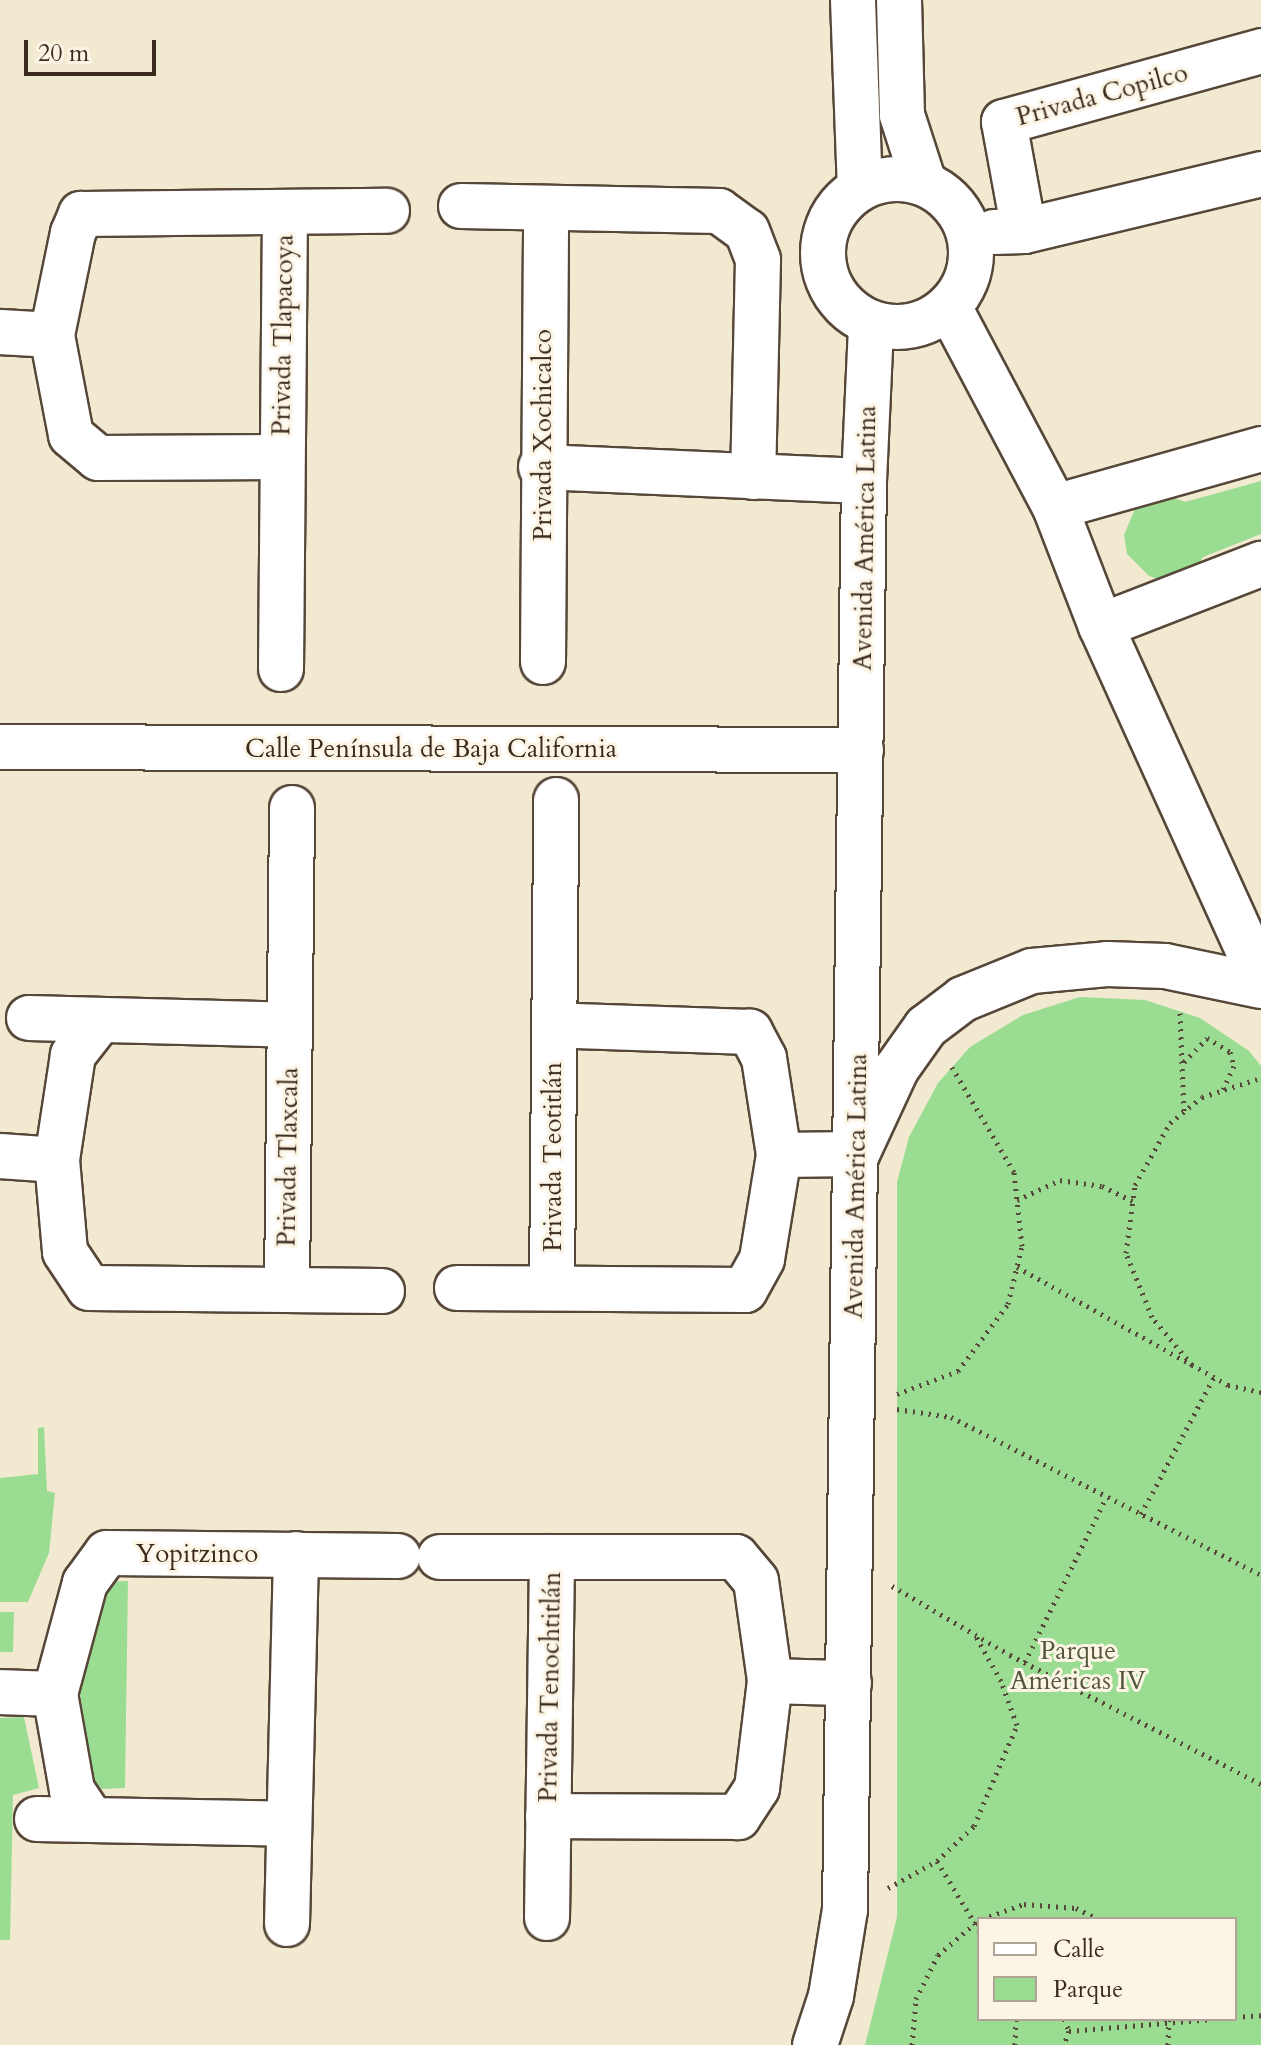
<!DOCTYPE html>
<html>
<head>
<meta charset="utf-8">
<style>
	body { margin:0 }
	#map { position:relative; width:1261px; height:2045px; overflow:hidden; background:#f1ead0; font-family:Cardo,serif }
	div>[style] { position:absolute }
	.green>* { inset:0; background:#9bdc93 }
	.path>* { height:5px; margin-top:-2.5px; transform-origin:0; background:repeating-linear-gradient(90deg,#564739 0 2px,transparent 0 8px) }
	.roads { filter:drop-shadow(2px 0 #564739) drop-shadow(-2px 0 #564739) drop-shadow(0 2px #564739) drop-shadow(0 -2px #564739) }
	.minor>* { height:44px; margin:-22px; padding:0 22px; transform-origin:22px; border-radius:22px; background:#fff }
	.minor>.ring { margin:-22px; padding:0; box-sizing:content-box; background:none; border:44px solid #fff; border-radius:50% }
	span { translate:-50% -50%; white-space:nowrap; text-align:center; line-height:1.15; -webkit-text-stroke:6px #fcf5e5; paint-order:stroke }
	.street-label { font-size:26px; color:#3b2a1e }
	.park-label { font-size:26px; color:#53563b }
	.legend { position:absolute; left:977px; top:1917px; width:260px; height:104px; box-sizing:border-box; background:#fcf5e5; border:2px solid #afa495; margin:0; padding:10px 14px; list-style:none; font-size:24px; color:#3b2a1e }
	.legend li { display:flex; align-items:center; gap:16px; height:40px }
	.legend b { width:40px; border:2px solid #afa495 }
	.scale { position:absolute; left:24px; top:40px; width:132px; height:36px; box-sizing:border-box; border:4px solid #3b2a1e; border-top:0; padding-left:10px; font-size:24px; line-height:28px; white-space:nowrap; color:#3b2a1e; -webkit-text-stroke:6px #fcf5e5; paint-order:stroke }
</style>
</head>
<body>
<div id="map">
	<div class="green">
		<i style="clip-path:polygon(1261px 481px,1261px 534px,1203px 557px,1189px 580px,1167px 582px,1149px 576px,1127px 554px,1124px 535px,1137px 504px,1167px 495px,1185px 502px)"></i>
		<i style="clip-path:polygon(evenodd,1080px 997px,1145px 1000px,1200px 1018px,1249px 1051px,1261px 1066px,1261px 2045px,865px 2045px,897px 1917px,897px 1182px,909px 1137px,938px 1083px,970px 1047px,1023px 1015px,1080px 997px,979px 1919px,1235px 1919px,1235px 2019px,979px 2019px,979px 1919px)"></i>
		<i style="clip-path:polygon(44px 1427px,47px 1491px,55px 1493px,49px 1553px,28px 1602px,0 1602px,0 1478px,38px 1474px,38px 1428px)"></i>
		<i style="clip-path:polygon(128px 1581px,125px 1788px,102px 1789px,94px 1784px,79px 1687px,103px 1582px)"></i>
		<i style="clip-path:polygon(0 1612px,14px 1612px,13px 1652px,0 1652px)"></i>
		<i style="clip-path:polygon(24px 1717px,39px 1788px,13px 1795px,10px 1940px,0 1940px,0 1718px)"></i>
	</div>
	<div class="path">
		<i style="left:1180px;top:1013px;width:98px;rotate:87.7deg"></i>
		<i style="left:1184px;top:1062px;width:33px;rotate:-46deg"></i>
		<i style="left:1207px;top:1038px;width:27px;rotate:31deg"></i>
		<i style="left:1230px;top:1052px;width:15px;rotate:74deg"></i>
		<i style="left:1234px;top:1066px;width:26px;rotate:115deg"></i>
		<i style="left:1017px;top:1200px;width:47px;rotate:-24.9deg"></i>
		<i style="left:1060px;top:1180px;width:42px;rotate:8.1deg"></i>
		<i style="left:1102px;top:1186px;width:34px;rotate:26deg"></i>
		<i style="left:1017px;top:1267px;width:242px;rotate:29.2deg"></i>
		<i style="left:1228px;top:1385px;width:34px;rotate:12deg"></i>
		<i style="left:1192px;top:1365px;width:62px;rotate:-129.8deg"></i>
		<i style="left:1152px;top:1317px;width:69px;rotate:-112.1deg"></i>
		<i style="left:1126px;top:1253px;width:69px;rotate:-82.5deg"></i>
		<i style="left:1135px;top:1185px;width:71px;rotate:-60.6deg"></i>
		<i style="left:1170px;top:1123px;width:41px;rotate:-39.1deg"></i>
		<i style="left:1202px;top:1097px;width:62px;rotate:-17.9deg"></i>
		<i style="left:897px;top:1394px;width:65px;rotate:-20.7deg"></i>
		<i style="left:958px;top:1371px;width:84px;rotate:-53.3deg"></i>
		<i style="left:1008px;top:1304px;width:60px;rotate:-76.4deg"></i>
		<i style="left:1022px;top:1246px;width:74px;rotate:-96.2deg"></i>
		<i style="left:1014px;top:1172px;width:122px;rotate:-120.6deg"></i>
		<i style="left:897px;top:1409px;width:55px;rotate:8.4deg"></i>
		<i style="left:951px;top:1417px;width:348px;rotate:27deg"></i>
		<i style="left:1141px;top:1514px;width:155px;rotate:-61.9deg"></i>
		<i style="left:892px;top:1586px;width:137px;rotate:30.3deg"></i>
		<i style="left:1010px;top:1655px;width:282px;rotate:27.2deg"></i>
		<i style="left:1025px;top:1662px;width:183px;rotate:-63.7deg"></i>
		<i style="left:937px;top:1861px;width:81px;rotate:58.7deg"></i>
		<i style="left:888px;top:1888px;width:56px;rotate:-28.9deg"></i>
		<i style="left:937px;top:1861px;width:51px;rotate:-43.4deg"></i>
		<i style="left:974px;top:1826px;width:110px;rotate:-66.9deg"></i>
		<i style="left:1017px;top:1725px;width:47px;rotate:-110deg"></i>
		<i style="left:1001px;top:1681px;width:51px;rotate:-119.1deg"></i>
		<i style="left:982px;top:1919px;width:45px;rotate:-19.7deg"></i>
		<i style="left:1024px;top:1904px;width:52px;rotate:4.4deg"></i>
		<i style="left:1076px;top:1908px;width:25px;rotate:27deg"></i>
		<i style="left:1235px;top:2017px;width:26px;rotate:-4deg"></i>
		<i style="left:1064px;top:2019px;width:13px;rotate:67deg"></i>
		<i style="left:1069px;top:2031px;width:15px;rotate:110deg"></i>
		<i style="left:1069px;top:2031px;width:144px;rotate:-4.8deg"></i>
		<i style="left:912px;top:2045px;width:46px;rotate:-85deg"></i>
		<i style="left:916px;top:1999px;width:49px;rotate:-63.4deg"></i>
		<i style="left:938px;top:1955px;width:54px;rotate:-40.5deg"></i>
		<i style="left:1015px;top:2045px;width:26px;rotate:-88deg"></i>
		<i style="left:1168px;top:2045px;width:26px;rotate:-88deg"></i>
	</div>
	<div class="roads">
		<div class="minor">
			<i style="left:853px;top:0;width:188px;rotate:87.9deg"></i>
			<i style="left:899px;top:0;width:115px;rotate:88.5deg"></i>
			<i style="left:902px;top:115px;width:71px;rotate:72.1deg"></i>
			<i class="ring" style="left:823px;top:179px;width:104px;height:104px"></i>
			<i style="left:461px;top:206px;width:258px;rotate:1.1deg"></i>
			<i style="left:719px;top:211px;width:34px;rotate:36deg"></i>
			<i style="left:747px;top:231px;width:31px;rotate:69deg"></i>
			<i style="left:758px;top:260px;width:217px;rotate:91.3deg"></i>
			<i style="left:1024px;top:231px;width:111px;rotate:-100.4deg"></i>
			<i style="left:1004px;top:122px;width:267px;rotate:-15.4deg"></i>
			<i style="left:994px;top:232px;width:30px;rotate:-2deg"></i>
			<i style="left:1024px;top:231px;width:244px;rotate:-13.5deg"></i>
			<i style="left:949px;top:307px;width:226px;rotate:62.1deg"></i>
			<i style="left:1055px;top:507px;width:128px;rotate:68.9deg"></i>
			<i style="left:1101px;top:626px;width:387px;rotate:65.6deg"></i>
			<i style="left:0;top:332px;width:52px;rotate:3.3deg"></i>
			<i style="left:281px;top:457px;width:183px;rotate:179.7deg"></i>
			<i style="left:98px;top:458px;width:35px;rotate:-140deg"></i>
			<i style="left:71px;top:435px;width:102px;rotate:-100.8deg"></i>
			<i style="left:52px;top:335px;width:104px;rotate:-78.4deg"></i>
			<i style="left:73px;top:233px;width:21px;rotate:-67deg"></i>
			<i style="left:81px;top:214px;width:306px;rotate:-0.6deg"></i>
			<i style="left:541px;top:467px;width:323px;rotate:2.5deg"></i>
			<i style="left:1055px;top:507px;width:214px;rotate:-15.7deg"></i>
			<i style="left:1101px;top:626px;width:172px;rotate:-21.2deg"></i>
			<i style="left:543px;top:662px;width:453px;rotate:-89.6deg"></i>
			<i style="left:281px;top:669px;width:455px;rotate:-89.5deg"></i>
			<i style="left:0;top:747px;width:861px;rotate:0.2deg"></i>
			<i style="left:29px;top:1018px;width:261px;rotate:1.5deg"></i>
			<i style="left:98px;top:1023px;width:41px;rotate:128deg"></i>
			<i style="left:73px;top:1055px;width:106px;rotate:98.7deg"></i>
			<i style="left:57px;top:1160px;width:92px;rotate:85deg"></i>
			<i style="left:65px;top:1252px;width:43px;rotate:56.3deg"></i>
			<i style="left:89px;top:1288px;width:293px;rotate:0.6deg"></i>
			<i style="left:779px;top:1155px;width:78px;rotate:-0.7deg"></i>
			<i style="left:857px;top:1154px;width:95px;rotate:-65.1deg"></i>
			<i style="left:897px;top:1068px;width:50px;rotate:-54.7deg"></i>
			<i style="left:926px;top:1027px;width:46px;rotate:-37.1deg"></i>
			<i style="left:963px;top:999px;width:74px;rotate:-22.1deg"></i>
			<i style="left:1032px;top:971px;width:75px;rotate:-5.3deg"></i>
			<i style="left:1107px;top:964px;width:58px;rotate:2deg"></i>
			<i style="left:1165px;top:966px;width:98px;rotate:11.8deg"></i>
			<i style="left:0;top:1156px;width:57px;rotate:4deg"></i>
			<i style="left:457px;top:1288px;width:288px;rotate:0.4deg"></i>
			<i style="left:745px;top:1290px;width:35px;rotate:-61deg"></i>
			<i style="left:762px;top:1259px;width:105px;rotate:-80.7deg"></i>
			<i style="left:779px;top:1155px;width:98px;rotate:-98.8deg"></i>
			<i style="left:764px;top:1058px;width:30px;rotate:-118deg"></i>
			<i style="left:750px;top:1032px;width:196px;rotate:-178deg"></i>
			<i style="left:552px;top:1288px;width:488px;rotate:-89.5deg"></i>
			<i style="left:287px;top:1289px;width:481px;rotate:-89.4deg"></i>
			<i style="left:440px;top:1557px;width:296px"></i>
			<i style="left:736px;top:1557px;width:31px;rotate:50deg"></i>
			<i style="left:756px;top:1581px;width:101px;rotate:82deg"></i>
			<i style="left:770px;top:1681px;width:108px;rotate:96.9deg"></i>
			<i style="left:757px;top:1788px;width:35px;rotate:123deg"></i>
			<i style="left:738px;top:1817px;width:190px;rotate:-179.7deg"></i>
			<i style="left:770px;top:1681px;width:79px;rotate:1.5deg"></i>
			<i style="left:0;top:1692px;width:55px;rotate:2.1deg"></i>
			<i style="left:37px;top:1819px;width:252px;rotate:1.1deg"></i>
			<i style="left:92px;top:1820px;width:36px;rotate:-124deg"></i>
			<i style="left:72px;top:1790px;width:97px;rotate:-100deg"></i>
			<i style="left:55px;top:1694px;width:115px;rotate:-74.9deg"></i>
			<i style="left:85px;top:1583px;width:37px;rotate:-54deg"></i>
			<i style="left:107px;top:1553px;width:291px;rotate:0.6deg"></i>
			<i style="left:547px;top:1918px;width:361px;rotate:-89.2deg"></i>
			<i style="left:287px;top:1924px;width:370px;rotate:-88.6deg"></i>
			<i style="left:815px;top:2045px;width:52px;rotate:-71.9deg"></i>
			<i style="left:831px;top:1996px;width:87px;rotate:-80.8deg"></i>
			<i style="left:845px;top:1910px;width:1429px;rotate:-89.24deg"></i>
			<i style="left:864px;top:481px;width:157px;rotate:-87.4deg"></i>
		</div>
	</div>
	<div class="street-label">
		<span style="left:1102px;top:95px;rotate:-15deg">Privada Copilco</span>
		<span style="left:283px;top:335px;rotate:-89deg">Privada Tlapacoya</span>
		<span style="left:543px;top:435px;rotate:-90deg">Privada Xochicalco</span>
		<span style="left:865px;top:538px;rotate:-89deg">Avenida América Latina</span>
		<span style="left:431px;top:749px">Calle Península de Baja California</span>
		<span style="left:288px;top:1157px;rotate:-89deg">Privada Tlaxcala</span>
		<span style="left:553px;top:1157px;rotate:-90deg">Privada Teotitlán</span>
		<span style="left:856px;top:1186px;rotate:-89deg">Avenida América Latina</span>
		<span style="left:197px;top:1554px">Yopitzinco</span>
		<span style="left:550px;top:1687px;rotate:-89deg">Privada Tenochtitlán</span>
	</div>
	<div class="park-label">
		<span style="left:1078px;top:1666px">Parque<br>Américas IV</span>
	</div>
	<ul class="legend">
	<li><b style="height:10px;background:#fff"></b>Calle</li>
	<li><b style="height:22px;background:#9bdc93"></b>Parque</li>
	</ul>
	<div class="scale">20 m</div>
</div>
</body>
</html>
